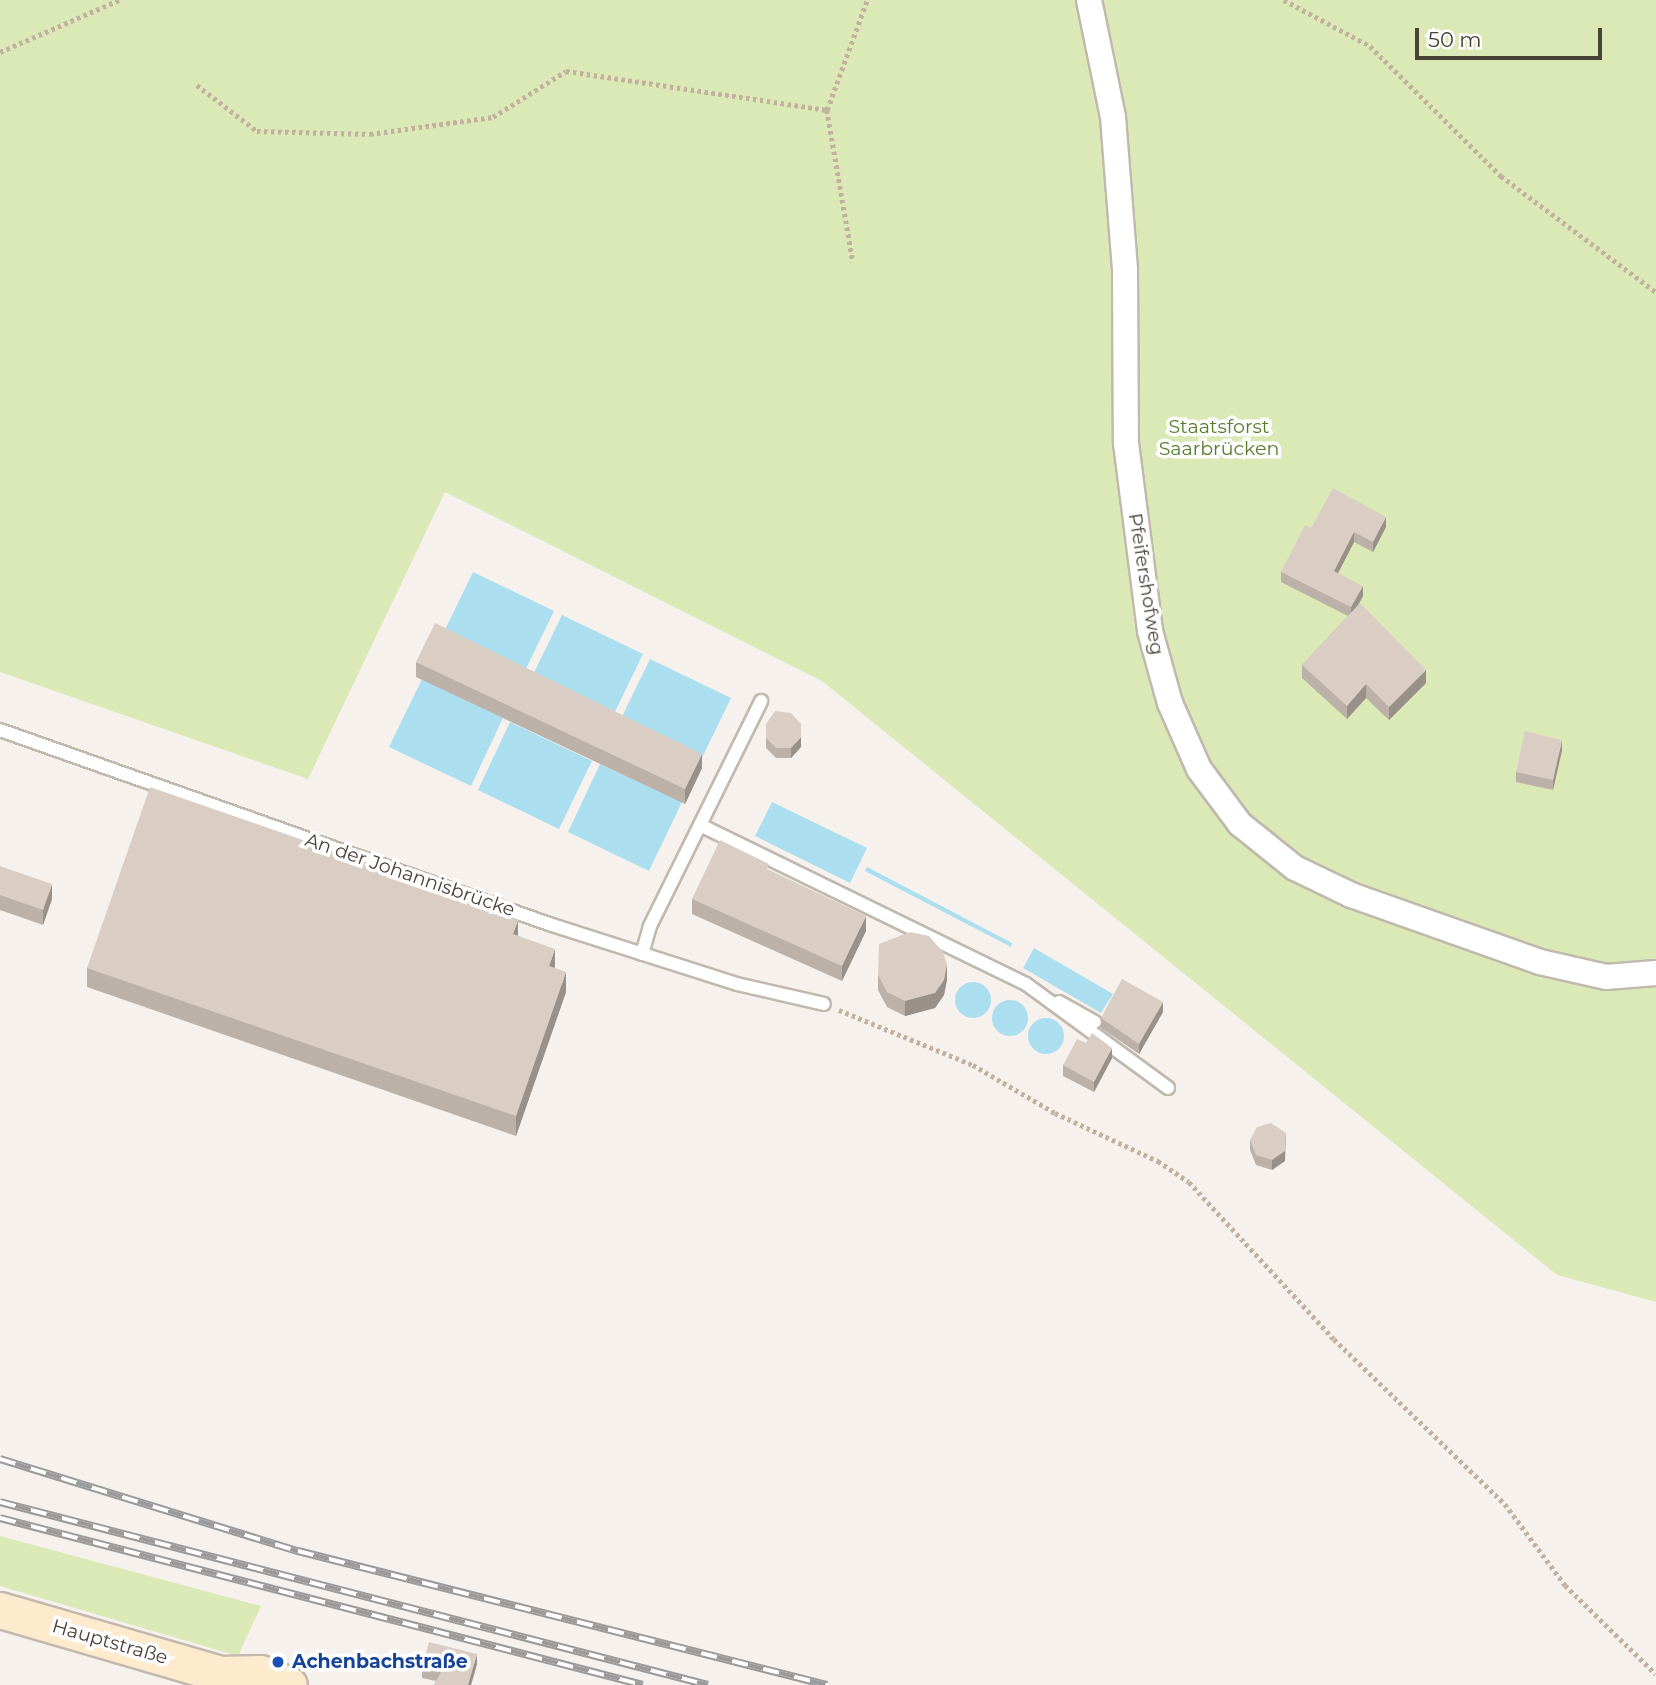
<!DOCTYPE html>
<html>
<head>
<meta charset="utf-8">
<style>
	body { margin:0 }
	#map { position:relative; width:1656px; height:1685px; overflow:hidden; background:#f6f1ec; font-family:Montserrat,sans-serif }
	div>[style] { position:absolute }
	.green>* { inset:0; background:#dae9b6 }
	.water>* { inset:0; background:#abdff0 }
	.round { border-radius:50% }
	.path>* { height:4.5px; margin-top:-2.25px; transform-origin:0; background:repeating-linear-gradient(90deg,#c3b1a0 0 3.5px,transparent 0 7px) }
	.roads { filter:drop-shadow(2px 0 #c1b8ae) drop-shadow(-2px 0 #c1b8ae) drop-shadow(0 2px #c1b8ae) drop-shadow(0 -2px #c1b8ae) }
	.lane>* { height:12px; margin:-6px; padding:0 6px; transform-origin:6px; border-radius:6px; background:#fff }
	.street>* { height:24px; margin:-12px; padding:0 12px; transform-origin:12px; border-radius:12px; background:#fff }
	.secondary>* { height:35px; margin:-17.5px; padding:0 17.5px; transform-origin:17.5px; border-radius:17.5px; background:#feebce }
	.rail>* { height:8px; margin-top:-4px; transform-origin:0; background:repeating-linear-gradient(90deg,#fff 0 16px,#9a9a9a 0 32px); box-sizing:border-box; border-block:2px solid #9a9a9a }
	.wall>* { inset:0; background:#bbb1a9 }
	.shaded-wall>* { inset:0; background:#999089 }
	.building>* { inset:0; background:#dacec4 }
	.dots>* { width:19px; height:19px; translate:-50% -50%; box-sizing:border-box; border:4px solid #fff; border-radius:50% }
	span { translate:-50% -50%; white-space:nowrap; text-align:center; line-height:1.15; -webkit-text-stroke:7px #fff; paint-order:stroke }
	.park-label { font-size:19px; color:#577d2c }
	.street-label { font-size:19px; color:#4a4139 }
	.transit-label { font-size:19px; color:#164399; font-weight:700 }
	.left { translate:0 -50%; text-align:left }
	.scale { position:absolute; left:1415px; top:28px; width:187px; height:32px; box-sizing:border-box; border:4px solid #4a4139; border-top:0; padding-left:9px; font-size:21px; line-height:24px; white-space:nowrap; color:#4a4139; -webkit-text-stroke:5px #fff; paint-order:stroke }
</style>
</head>
<body>
<div id="map">
	<div class="green">
		<i style="clip-path:polygon(0 0,1656px 0,1656px 1302px,1557px 1275px,822px 681px,445px 492px,308px 779px,0 672px)"></i>
		<i style="clip-path:polygon(0 1536px,261px 1606px,238px 1656px,0 1586px)"></i>
	</div>
	<div class="water">
		<i style="clip-path:polygon(473px 572px,554px 611px,521px 679px,440px 640px)"></i>
		<i style="clip-path:polygon(562px 615px,643px 654px,610px 722px,529px 683px)"></i>
		<i style="clip-path:polygon(650px 659px,731px 698px,698px 766px,617px 727px)"></i>
		<i style="clip-path:polygon(422px 679px,503px 718px,471px 786px,389px 747px)"></i>
		<i style="clip-path:polygon(510px 722px,592px 761px,559px 829px,478px 790px)"></i>
		<i style="clip-path:polygon(600px 764px,682px 802px,649px 871px,568px 832px)"></i>
		<i style="clip-path:polygon(772px 802px,867px 848px,850px 883px,755px 836px)"></i>
		<i style="clip-path:polygon(867px 867px,1012px 943px,1011px 947px,865px 871px)"></i>
		<i style="clip-path:polygon(1034px 948px,1113px 994px,1101px 1013px,1023px 968px)"></i>
		<i class="round" style="left:955px;top:982px;width:36px;height:36px"></i>
		<i class="round" style="left:992px;top:1000px;width:36px;height:36px"></i>
		<i class="round" style="left:1028px;top:1018px;width:36px;height:36px"></i>
	</div>
	<div class="path">
		<i style="left:1284px;top:0;width:98px;rotate:28.1deg"></i>
		<i style="left:1370px;top:46px;width:185px;rotate:44.8deg"></i>
		<i style="left:1501px;top:176px;width:194px;rotate:36.8deg"></i>
		<i style="left:0;top:52px;width:130px;rotate:-23.6deg"></i>
		<i style="left:197px;top:85px;width:76px;rotate:37.5deg"></i>
		<i style="left:257px;top:131px;width:113px;rotate:1.5deg"></i>
		<i style="left:370px;top:134px;width:124px;rotate:-7.9deg"></i>
		<i style="left:493px;top:117px;width:86px;rotate:-32.2deg"></i>
		<i style="left:566px;top:71px;width:264px;rotate:8.5deg"></i>
		<i style="left:827px;top:110px;width:117px;rotate:-70deg"></i>
		<i style="left:827px;top:110px;width:154px;rotate:80.3deg"></i>
		<i style="left:839px;top:1010px;width:145px;rotate:22.3deg"></i>
		<i style="left:973px;top:1065px;width:95px;rotate:30.3deg"></i>
		<i style="left:1055px;top:1113px;width:114px;rotate:25deg"></i>
		<i style="left:1158px;top:1161px;width:37px;rotate:34deg"></i>
		<i style="left:1189px;top:1182px;width:214px;rotate:47.3deg"></i>
		<i style="left:1334px;top:1339px;width:238px;rotate:44deg"></i>
		<i style="left:1505px;top:1504px;width:101px;rotate:53.5deg"></i>
		<i style="left:1565px;top:1585px;width:127px;rotate:44.4deg"></i>
	</div>
	<div class="roads">
		<div class="lane">
			<i style="left:0;top:730px;width:582px;rotate:19.46deg"></i>
			<i style="left:549px;top:924px;width:197px;rotate:17.7deg"></i>
			<i style="left:737px;top:984px;width:89px;rotate:12.9deg"></i>
			<i style="left:700px;top:825px;width:363px;rotate:26deg"></i>
			<i style="left:1026px;top:984px;width:176px;rotate:36.2deg"></i>
			<i style="left:642px;top:954px;width:29px;rotate:-74deg"></i>
			<i style="left:650px;top:926px;width:251px;rotate:-63.7deg"></i>
			<i style="left:1059px;top:1002px;width:41px;rotate:29.1deg"></i>
		</div>
		<div class="street">
			<i style="left:1089px;top:0;width:119px;rotate:78.4deg"></i>
			<i style="left:1113px;top:117px;width:154px;rotate:85.5deg"></i>
			<i style="left:1125px;top:271px;width:172px;rotate:89.7deg"></i>
			<i style="left:1126px;top:443px;width:190px;rotate:82.7deg"></i>
			<i style="left:1150px;top:631px;width:75px;rotate:74.5deg"></i>
			<i style="left:1170px;top:703px;width:72px;rotate:66.3deg"></i>
			<i style="left:1199px;top:769px;width:69px;rotate:53.3deg"></i>
			<i style="left:1240px;top:824px;width:70px;rotate:38.7deg"></i>
			<i style="left:1295px;top:868px;width:62px;rotate:25.7deg"></i>
			<i style="left:1351px;top:895px;width:201px;rotate:19.5deg"></i>
			<i style="left:1540px;top:962px;width:68px;rotate:12.8deg"></i>
			<i style="left:1606px;top:977px;width:50px;rotate:-4.6deg"></i>
		</div>
		<div class="secondary">
			<i style="left:0;top:1610px;width:229px;rotate:16.2deg"></i>
			<i style="left:220px;top:1674px;width:19px;rotate:36deg"></i>
			<i style="left:220px;top:1674px;width:40px;rotate:-1.4deg"></i>
			<i style="left:260px;top:1673px;width:31px;rotate:22deg"></i>
		</div>
	</div>
	<div class="rail">
		<i style="left:0;top:1459px;width:312px;rotate:17.2deg"></i>
		<i style="left:298px;top:1551px;width:546px;rotate:14.21deg"></i>
		<i style="left:0;top:1502px;width:731px;rotate:14.49deg"></i>
		<i style="left:0;top:1518px;width:664px;rotate:14.56deg"></i>
	</div>
	<div class="wall">
		<i style="clip-path:polygon(1386px 527px,1373px 552px,1354px 542px,1338px 573px,1363px 596px,1358px 606px,1426px 683px,1389px 720px,1366px 698px,1347px 719px,1302px 678px,1302px 665px,1348px 616px,1281px 582px,1281px 572px,1311px 528px)"></i>
		<i style="clip-path:polygon(416px 662px,702px 768px,685px 804px,416px 677px)"></i>
		<i style="clip-path:polygon(766px 724px,801px 747px,791px 758px,776px 758px,766px 748px)"></i>
		<i style="clip-path:polygon(1562px 750px,1553px 790px,1516px 782px,1516px 772px)"></i>
		<i style="clip-path:polygon(0 866px,52px 899px,43px 925px,0 910px)"></i>
		<i style="clip-path:polygon(769px 870px,866px 931px,842px 981px,692px 914px,692px 899px)"></i>
		<i style="clip-path:polygon(508px 916px,518px 936px,555px 968px,566px 992px,516px 1136px,87px 987px,87px 968px)"></i>
		<i style="clip-path:polygon(878px 975px,947px 980px,944px 995px,935px 1008px,905px 1016px,887px 1007px,878px 990px)"></i>
		<i style="clip-path:polygon(1163px 1012px,1139px 1054px,1101px 1028px,1101px 1018px)"></i>
		<i style="clip-path:polygon(1112px 1058px,1094px 1092px,1063px 1076px,1063px 1065px)"></i>
		<i style="clip-path:polygon(1250px 1140px,1285px 1161px,1272px 1170px,1256px 1165px,1250px 1150px)"></i>
		<i style="clip-path:polygon(477px 1664px,471px 1685px,434px 1685px,436px 1681px,422px 1678px,422px 1668px)"></i>
	</div>
	<div class="shaded-wall">
		<i style="clip-path:polygon(1386px 517px,1386px 527px,1373px 552px,1373px 542px)"></i>
		<i style="clip-path:polygon(1354px 532px,1354px 542px,1334px 581px,1334px 571px)"></i>
		<i style="clip-path:polygon(1363px 586px,1363px 596px,1351px 617px,1351px 607px)"></i>
		<i style="clip-path:polygon(1426px 670px,1426px 683px,1389px 720px,1389px 707px)"></i>
		<i style="clip-path:polygon(1366px 684px,1366px 698px,1347px 719px,1347px 706px)"></i>
		<i style="clip-path:polygon(801px 737px,801px 747px,791px 758px,791px 748px)"></i>
		<i style="clip-path:polygon(1562px 740px,1562px 750px,1553px 790px,1553px 780px)"></i>
		<i style="clip-path:polygon(702px 754px,702px 768px,685px 804px,685px 789px)"></i>
		<i style="clip-path:polygon(52px 884px,52px 899px,43px 925px,43px 910px)"></i>
		<i style="clip-path:polygon(866px 916px,866px 931px,842px 981px,842px 966px)"></i>
		<i style="clip-path:polygon(518px 920px,518px 940px,513px 934px)"></i>
		<i style="clip-path:polygon(555px 949px,555px 968px,549px 966px)"></i>
		<i style="clip-path:polygon(947px 965px,947px 980px,944px 995px,935px 1008px,905px 1016px,905px 1001px)"></i>
		<i style="clip-path:polygon(566px 972px,566px 992px,516px 1136px,516px 1116px)"></i>
		<i style="clip-path:polygon(1163px 1002px,1163px 1012px,1139px 1054px,1139px 1044px)"></i>
		<i style="clip-path:polygon(1112px 1048px,1112px 1058px,1094px 1092px,1094px 1082px)"></i>
		<i style="clip-path:polygon(1286px 1133px,1285px 1161px,1272px 1170px,1272px 1160px)"></i>
		<i style="clip-path:polygon(477px 1654px,477px 1664px,471px 1685px,468px 1685px)"></i>
	</div>
	<div class="building">
		<i style="clip-path:polygon(1333px 488px,1386px 517px,1373px 542px,1354px 532px,1334px 571px,1363px 586px,1351px 607px,1281px 572px,1305px 525px,1311px 528px)"></i>
		<i style="clip-path:polygon(1360px 603px,1426px 670px,1389px 707px,1366px 684px,1347px 706px,1302px 665px)"></i>
		<i style="clip-path:polygon(435px 623px,702px 754px,685px 789px,416px 662px)"></i>
		<i style="clip-path:polygon(775px 711px,791px 713px,801px 724px,801px 737px,791px 748px,776px 748px,766px 738px,766px 724px)"></i>
		<i style="clip-path:polygon(1525px 731px,1562px 740px,1553px 780px,1516px 772px)"></i>
		<i style="clip-path:polygon(150px 787px,508px 911px,506px 916px,518px 920px,513px 934px,555px 949px,549px 966px,566px 972px,516px 1116px,87px 968px)"></i>
		<i style="clip-path:polygon(720px 840px,769px 864px,767px 869px,866px 916px,842px 966px,692px 899px)"></i>
		<i style="clip-path:polygon(0 866px,52px 884px,43px 910px,0 895px)"></i>
		<i style="clip-path:polygon(910px 932px,929px 936px,943px 952px,947px 965px,944px 980px,935px 993px,905px 1001px,887px 992px,878px 975px,879px 944px)"></i>
		<i style="clip-path:polygon(1122px 979px,1163px 1002px,1139px 1044px,1101px 1018px)"></i>
		<i style="clip-path:polygon(1092px 1033px,1112px 1048px,1094px 1082px,1063px 1065px,1077px 1039px,1086px 1043px)"></i>
		<i style="clip-path:polygon(1271px 1123px,1286px 1133px,1285px 1151px,1272px 1160px,1256px 1155px,1250px 1140px,1257px 1127px)"></i>
		<i style="clip-path:polygon(429px 1642px,477px 1654px,468px 1685px,434px 1685px,441px 1672px,422px 1668px)"></i>
	</div>
	<div class="dots">
		<i style="left:278px;top:1662px;background:#1a4fb4"></i>
	</div>
	<div class="park-label">
		<span style="left:1219px;top:438px">Staatsforst<br>Saarbrücken</span>
	</div>
	<div class="street-label">
		<span style="left:1146px;top:584px;rotate:81deg">Pfeifershofweg</span>
		<span style="left:410px;top:875px;rotate:19deg">An der Johannisbrücke</span>
		<span style="left:110px;top:1642px;rotate:16deg">Hauptstraße</span>
	</div>
	<div class="transit-label">
		<span class="left" style="left:292px;top:1662px">Achenbachstraße</span>
	</div>
	<div class="scale">50 m</div>
</div>
</body>
</html>
